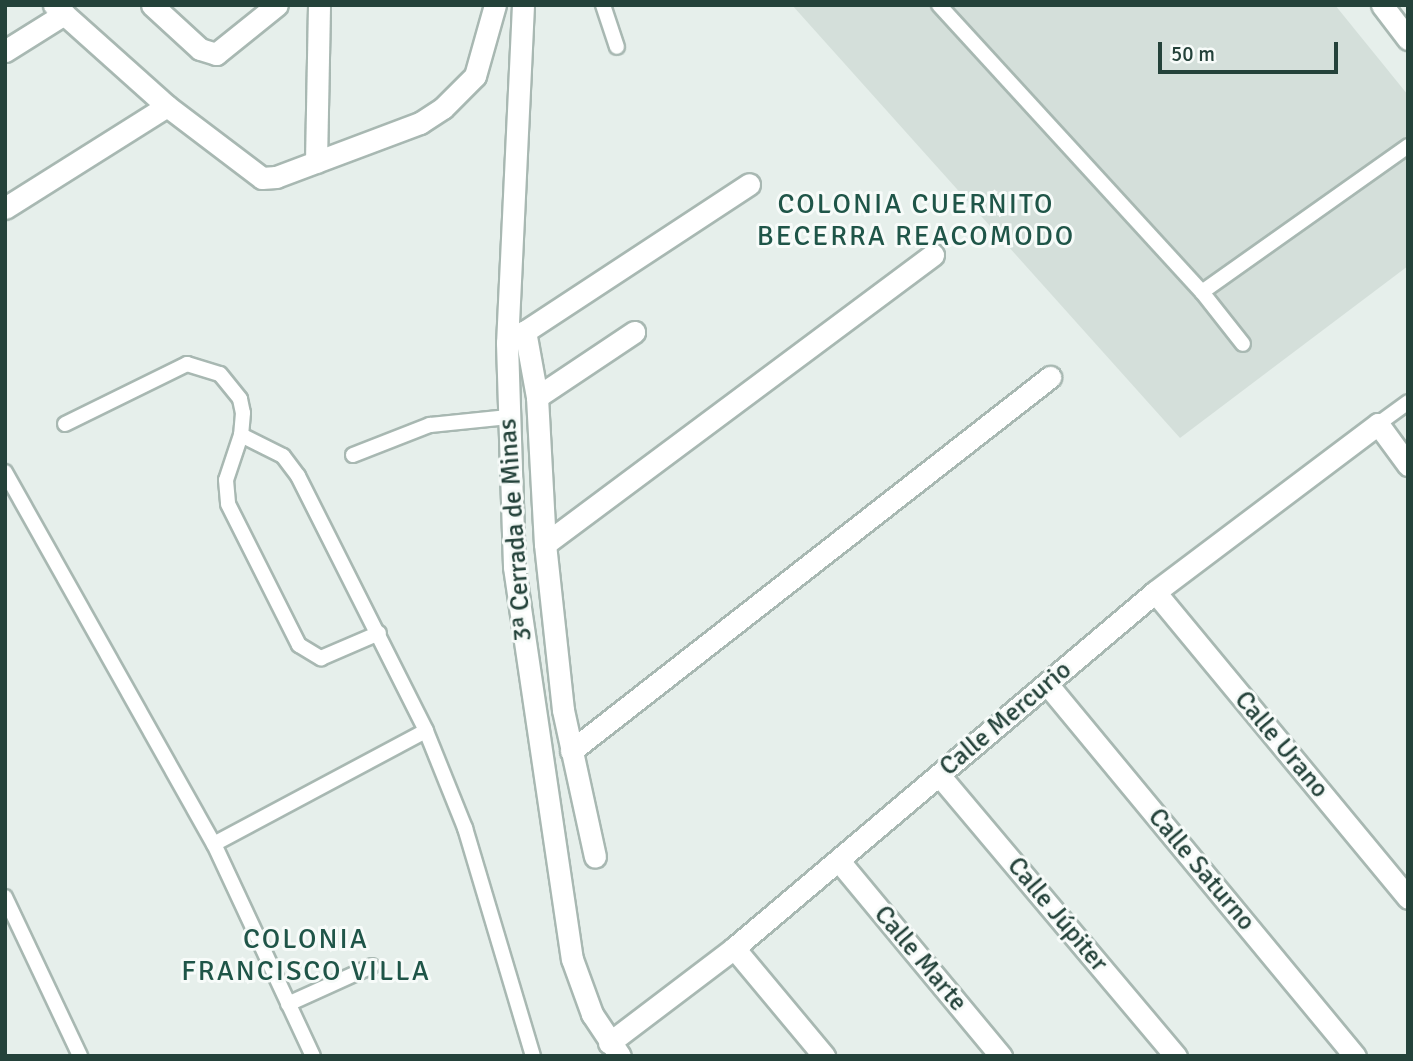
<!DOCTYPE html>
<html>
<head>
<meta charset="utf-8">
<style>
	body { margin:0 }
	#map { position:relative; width:1413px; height:1061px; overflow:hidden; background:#e6efeb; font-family:Signika,sans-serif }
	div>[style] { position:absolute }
	.built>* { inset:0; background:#d4dfda }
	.roads { filter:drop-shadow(2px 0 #a8b8b2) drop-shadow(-2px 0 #a8b8b2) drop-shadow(0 2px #a8b8b2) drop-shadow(0 -2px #a8b8b2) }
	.lane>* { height:14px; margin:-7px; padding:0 7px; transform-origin:7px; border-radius:7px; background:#fff }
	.street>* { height:21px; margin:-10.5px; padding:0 10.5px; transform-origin:10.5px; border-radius:10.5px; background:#fff }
	.secondary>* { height:21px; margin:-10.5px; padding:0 10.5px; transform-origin:10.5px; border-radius:10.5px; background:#fff }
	span { translate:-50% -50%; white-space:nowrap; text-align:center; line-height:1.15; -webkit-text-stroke:6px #f7fbf9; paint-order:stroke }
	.street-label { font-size:26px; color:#24423a }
	.neighbourhood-label { font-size:28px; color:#1f5548; letter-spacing:2px }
	.frame { position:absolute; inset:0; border:7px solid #24423a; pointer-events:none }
	.scale { position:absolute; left:1158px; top:42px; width:180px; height:32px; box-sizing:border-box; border:4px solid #24423a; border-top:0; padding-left:9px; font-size:21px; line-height:24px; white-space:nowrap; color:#24423a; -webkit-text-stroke:5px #f7fbf9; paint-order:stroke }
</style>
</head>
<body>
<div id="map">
	<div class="built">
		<i style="clip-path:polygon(792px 5px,1335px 5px,1408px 95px,1408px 266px,1180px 438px)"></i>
	</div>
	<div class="roads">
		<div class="lane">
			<i style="left:603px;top:5px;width:44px;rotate:71.6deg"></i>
			<i style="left:939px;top:5px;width:389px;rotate:47.5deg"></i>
			<i style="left:1202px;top:292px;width:66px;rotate:51.7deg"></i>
			<i style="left:1202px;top:292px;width:252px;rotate:-35.3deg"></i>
			<i style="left:65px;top:424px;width:136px;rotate:-26.2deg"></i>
			<i style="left:187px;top:364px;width:34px;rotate:17deg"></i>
			<i style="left:220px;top:374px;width:32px;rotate:51deg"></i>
			<i style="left:240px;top:399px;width:14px;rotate:78deg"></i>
			<i style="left:243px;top:413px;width:22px;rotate:95deg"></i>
			<i style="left:241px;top:435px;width:47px;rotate:108.4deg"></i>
			<i style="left:226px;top:480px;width:24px;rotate:85deg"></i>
			<i style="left:228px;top:504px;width:158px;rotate:63.3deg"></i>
			<i style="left:299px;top:645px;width:26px;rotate:31deg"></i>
			<i style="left:321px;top:658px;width:63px;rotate:-23.3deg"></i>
			<i style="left:1378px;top:424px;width:37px;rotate:-36deg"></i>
			<i style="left:241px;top:435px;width:47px;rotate:26.6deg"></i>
			<i style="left:283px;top:456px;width:25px;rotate:53deg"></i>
			<i style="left:298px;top:476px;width:285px;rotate:63.3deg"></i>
			<i style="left:426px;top:731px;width:105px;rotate:68.1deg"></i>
			<i style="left:465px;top:828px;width:238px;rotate:73.4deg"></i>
			<i style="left:353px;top:455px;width:83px;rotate:-21.3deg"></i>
			<i style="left:430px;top:425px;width:79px;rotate:-5.8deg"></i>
			<i style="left:5px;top:472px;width:427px;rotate:60.7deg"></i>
			<i style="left:214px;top:844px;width:234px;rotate:65deg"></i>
			<i style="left:214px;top:844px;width:240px;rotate:-28.1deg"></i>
			<i style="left:5px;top:897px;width:176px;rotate:64.7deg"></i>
			<i style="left:288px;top:1004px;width:92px;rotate:-24.3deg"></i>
		</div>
		<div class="street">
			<i style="left:54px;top:5px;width:152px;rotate:41.8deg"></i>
			<i style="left:167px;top:106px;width:119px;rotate:37.2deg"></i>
			<i style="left:262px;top:178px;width:14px;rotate:-4deg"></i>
			<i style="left:276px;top:177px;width:154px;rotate:-20.6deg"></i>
			<i style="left:420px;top:123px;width:27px;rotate:-33deg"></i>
			<i style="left:443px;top:108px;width:45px;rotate:-45deg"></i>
			<i style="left:475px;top:76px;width:74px;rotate:-74.3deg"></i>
			<i style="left:152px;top:5px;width:65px;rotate:42.5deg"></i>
			<i style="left:200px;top:49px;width:17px;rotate:17deg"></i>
			<i style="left:216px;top:54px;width:78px;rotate:-38.8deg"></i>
			<i style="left:523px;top:5px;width:338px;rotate:92.7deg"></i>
			<i style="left:507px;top:343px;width:224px;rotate:88.2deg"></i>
			<i style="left:514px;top:567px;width:396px;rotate:81.6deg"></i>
			<i style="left:572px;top:959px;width:59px;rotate:70deg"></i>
			<i style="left:592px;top:1014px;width:50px;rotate:56.3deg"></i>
			<i style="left:5px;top:51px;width:70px;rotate:-32.1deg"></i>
			<i style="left:316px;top:162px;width:157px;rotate:-88.9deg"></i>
			<i style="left:5px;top:208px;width:191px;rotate:-32.2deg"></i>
			<i style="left:525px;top:331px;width:67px;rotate:79.7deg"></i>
			<i style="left:537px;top:397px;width:147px;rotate:86.9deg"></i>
			<i style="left:545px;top:544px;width:167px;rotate:83.8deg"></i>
			<i style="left:563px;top:710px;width:150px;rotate:77.7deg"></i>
			<i style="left:515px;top:338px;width:280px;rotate:-33.3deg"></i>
			<i style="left:537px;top:397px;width:117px;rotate:-33.8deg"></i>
			<i style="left:545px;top:544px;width:484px;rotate:-36.7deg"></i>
			<i style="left:1155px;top:592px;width:397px;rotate:50.4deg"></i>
			<i style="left:1047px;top:684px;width:483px;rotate:50.4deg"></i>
			<i style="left:571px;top:751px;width:608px;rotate:-37.98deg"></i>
			<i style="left:939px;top:775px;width:368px;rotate:49.9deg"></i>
			<i style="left:839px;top:861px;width:254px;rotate:50.3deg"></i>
			<i style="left:734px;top:948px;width:141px;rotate:50.2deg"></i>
			<i style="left:609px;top:1043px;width:157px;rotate:-37.2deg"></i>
			<i style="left:734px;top:948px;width:551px;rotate:-40.22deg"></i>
			<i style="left:1155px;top:592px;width:279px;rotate:-37deg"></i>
			<i style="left:1378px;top:424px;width:51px;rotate:53.8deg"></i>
		</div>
		<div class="secondary">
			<i style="left:1382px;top:5px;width:43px;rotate:52.6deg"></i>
		</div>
	</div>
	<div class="street-label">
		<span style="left:516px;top:530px;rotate:-94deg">3ª Cerrada de Minas</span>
		<span style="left:1006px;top:719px;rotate:-40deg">Calle Mercurio</span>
		<span style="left:1281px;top:745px;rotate:50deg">Calle Urano</span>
		<span style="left:1201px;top:870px;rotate:50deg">Calle Saturno</span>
		<span style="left:1057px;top:915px;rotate:50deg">Calle Júpiter</span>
		<span style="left:920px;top:959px;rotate:50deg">Calle Marte</span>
	</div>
	<div class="neighbourhood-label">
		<span style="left:916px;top:220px">COLONIA CUERNITO<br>BECERRA REACOMODO</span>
		<span style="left:306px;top:955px">COLONIA<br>FRANCISCO VILLA</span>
	</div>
	<div class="frame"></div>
	<div class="scale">50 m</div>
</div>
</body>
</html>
